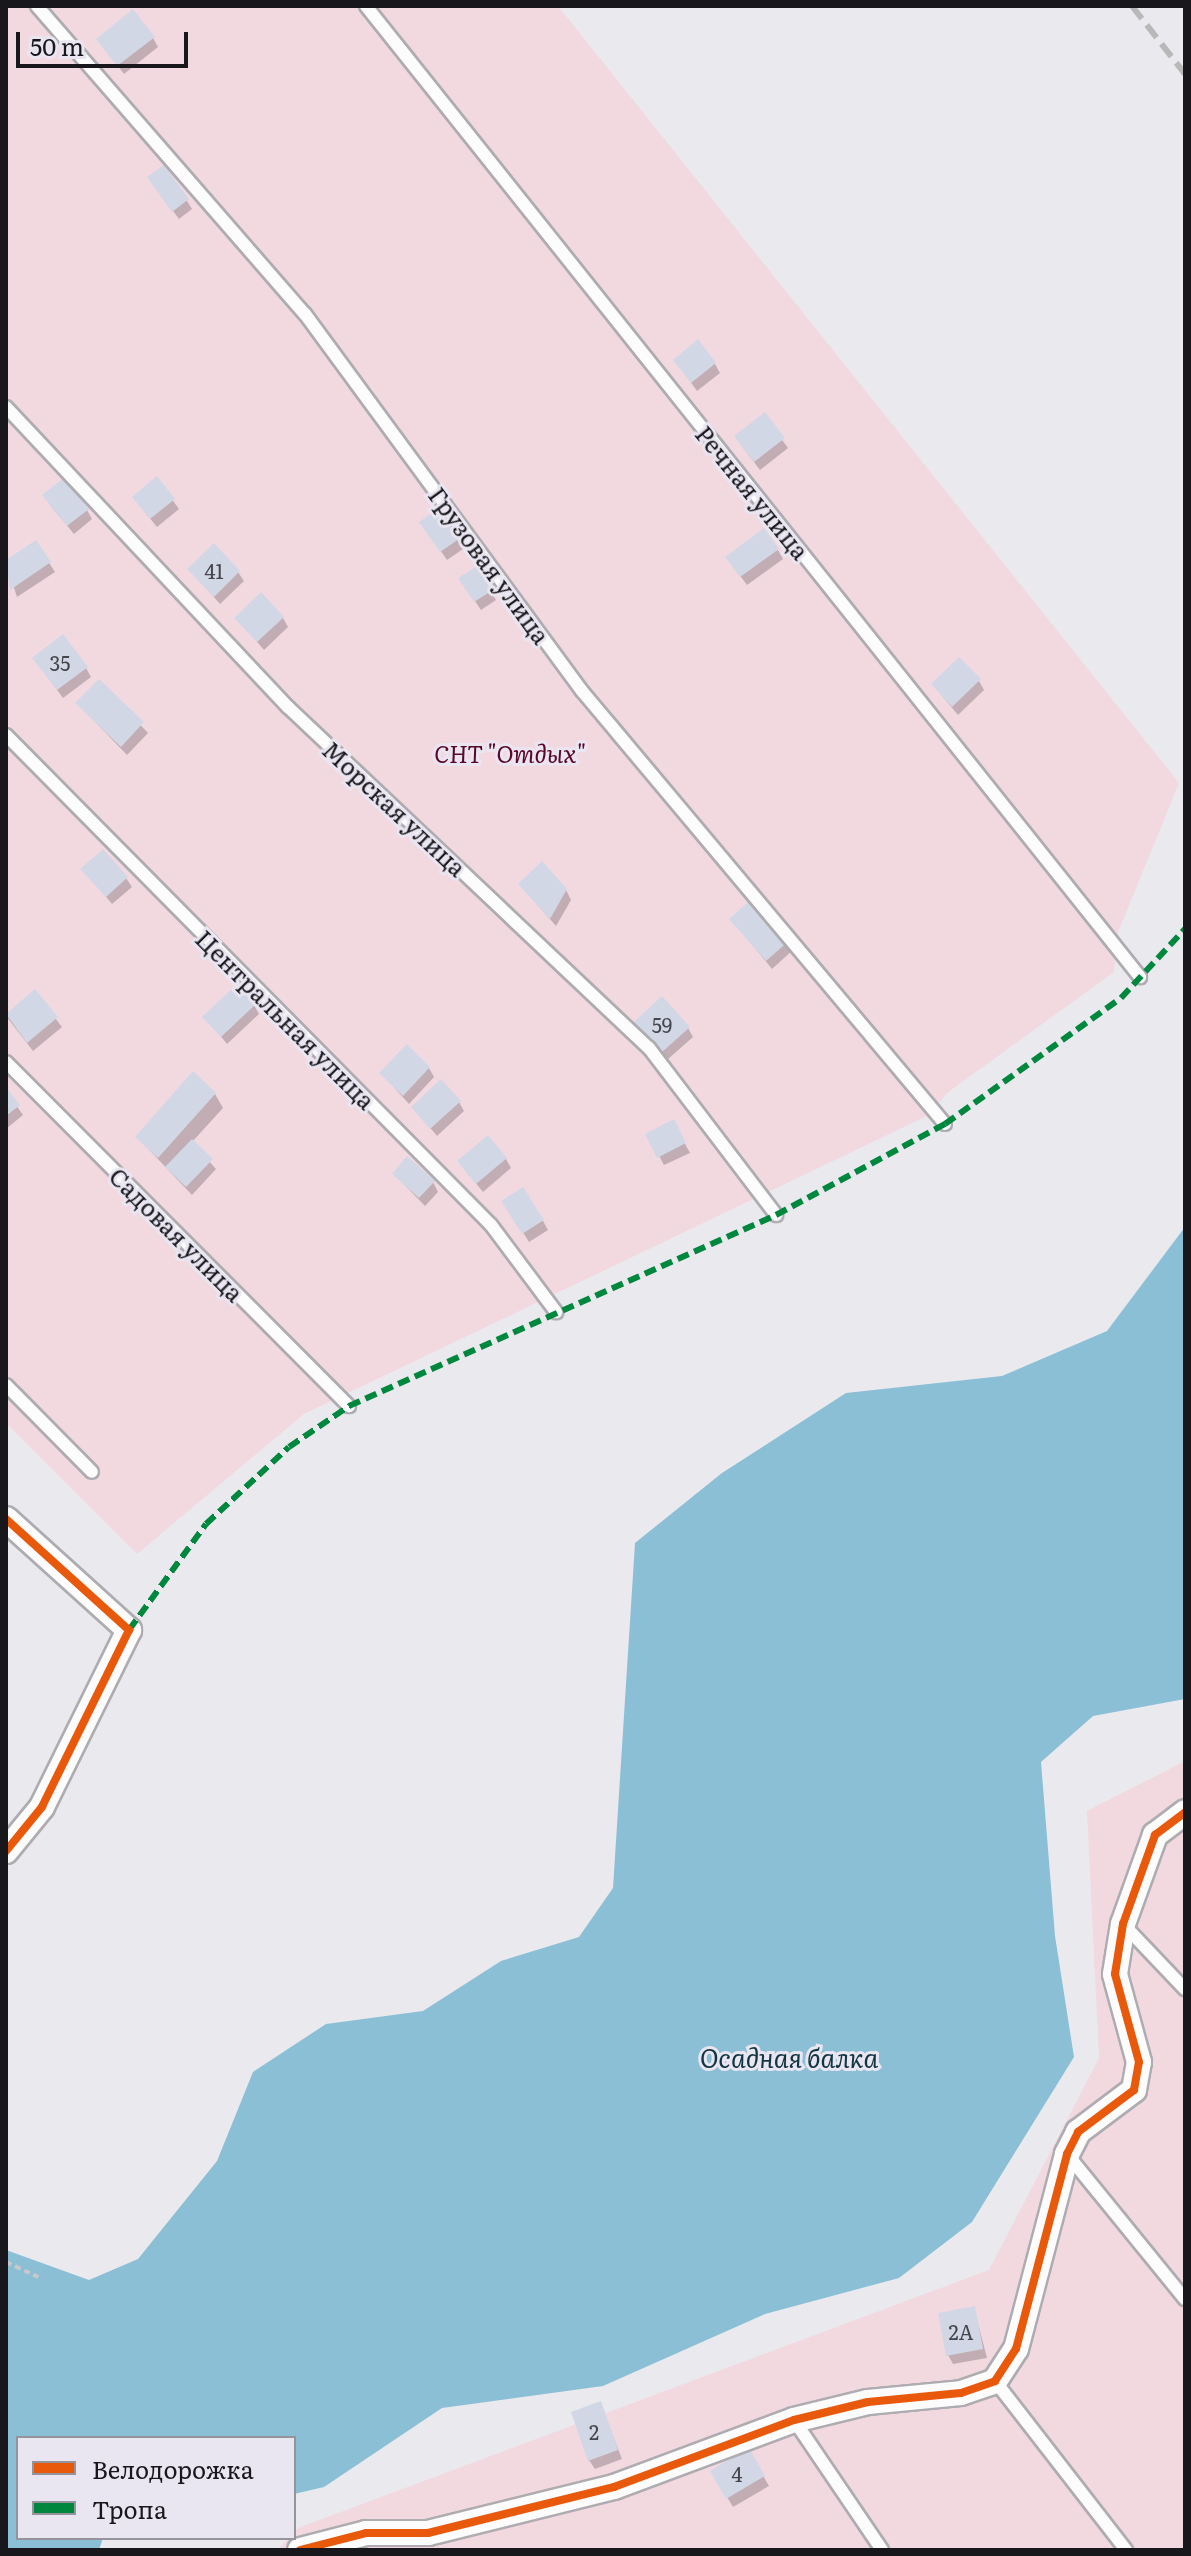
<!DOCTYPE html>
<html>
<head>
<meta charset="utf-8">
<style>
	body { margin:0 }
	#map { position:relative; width:1191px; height:2556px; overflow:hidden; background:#eae9ee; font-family:Literata,serif }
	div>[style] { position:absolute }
	.green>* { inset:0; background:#f2d9e0 }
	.water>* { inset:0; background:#8bbfd6 }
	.shadow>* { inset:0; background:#0003 }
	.building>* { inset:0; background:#d1d7e4 }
	.path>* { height:4px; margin-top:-2px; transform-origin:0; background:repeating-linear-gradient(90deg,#c9c9cb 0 6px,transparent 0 10px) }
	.roads { filter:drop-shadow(2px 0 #aeacb1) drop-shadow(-2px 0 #aeacb1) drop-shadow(0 2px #aeacb1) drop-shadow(0 -2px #aeacb1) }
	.service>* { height:12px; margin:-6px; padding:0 6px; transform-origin:6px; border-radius:6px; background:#fcfcfc }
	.minor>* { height:24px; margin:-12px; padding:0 12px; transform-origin:12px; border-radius:12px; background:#fcfcfc }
	.rail>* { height:6px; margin-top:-3px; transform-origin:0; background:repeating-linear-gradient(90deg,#b8b8b8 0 16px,transparent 0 24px) }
	.quiet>* { height:6px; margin-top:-3px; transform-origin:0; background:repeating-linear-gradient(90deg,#00873e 0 12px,transparent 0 18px) }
	.cycleway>* { height:8px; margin:-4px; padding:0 4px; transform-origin:4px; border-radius:4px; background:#e8590c }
	span { translate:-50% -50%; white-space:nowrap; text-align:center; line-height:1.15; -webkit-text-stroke:6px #e9e6f1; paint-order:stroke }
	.number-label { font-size:20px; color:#46474d }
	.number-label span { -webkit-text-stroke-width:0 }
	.street-label { font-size:24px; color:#18171b }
	.park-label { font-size:24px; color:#5b0729; font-style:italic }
	.water-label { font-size:26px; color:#113542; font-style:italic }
	.frame { position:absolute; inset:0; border:8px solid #18171b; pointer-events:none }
	.legend { position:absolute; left:16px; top:2436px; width:280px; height:104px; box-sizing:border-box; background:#e9e6f1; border:2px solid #95939b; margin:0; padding:10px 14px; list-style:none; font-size:24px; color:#18171b }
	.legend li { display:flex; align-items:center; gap:16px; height:40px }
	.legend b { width:40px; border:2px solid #95939b }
	.scale { position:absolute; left:16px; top:32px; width:172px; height:36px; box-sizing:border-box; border:4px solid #18171b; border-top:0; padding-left:10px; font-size:24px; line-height:28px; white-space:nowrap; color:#18171b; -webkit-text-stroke:6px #e9e6f1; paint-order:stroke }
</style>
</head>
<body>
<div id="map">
	<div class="green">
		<i style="clip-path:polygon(6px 6px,558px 6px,1179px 783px,1117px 935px,1114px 972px,947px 1093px,929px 1115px,304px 1414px,137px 1554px,6px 1423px)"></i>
		<i style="clip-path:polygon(1185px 1761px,1185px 2550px,277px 2550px,298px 2528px,989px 2270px,1099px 2058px,1087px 1811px)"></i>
	</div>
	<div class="water">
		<i style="clip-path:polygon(1185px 1227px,1185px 1699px,1093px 1716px,1041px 1762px,1055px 1936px,1074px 2057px,972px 2222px,899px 2278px,765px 2314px,603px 2386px,442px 2408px,324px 2487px,294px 2494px,294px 2438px,18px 2438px,18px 2538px,103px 2538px,99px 2550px,6px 2550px,6px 2250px,89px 2280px,138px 2259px,217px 2161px,253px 2072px,326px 2024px,423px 2011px,501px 1961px,579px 1937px,613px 1888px,635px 1543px,722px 1473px,846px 1393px,1002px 1376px,1107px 1331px)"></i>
	</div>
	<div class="shadow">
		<i style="clip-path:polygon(153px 38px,158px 47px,124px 74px,104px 48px)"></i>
		<i style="clip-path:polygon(155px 187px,187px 201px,192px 209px,179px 219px)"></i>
		<i style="clip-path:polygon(675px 360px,715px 364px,720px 373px,697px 391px)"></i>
		<i style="clip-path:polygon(764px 415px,788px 448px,760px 470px,741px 445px)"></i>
		<i style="clip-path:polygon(157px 479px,179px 509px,157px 527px,140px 506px)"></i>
		<i style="clip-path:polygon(50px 505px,87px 510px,92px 519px,74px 534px)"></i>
		<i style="clip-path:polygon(438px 511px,463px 549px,447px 560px,427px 531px)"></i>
		<i style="clip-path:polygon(36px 543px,55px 572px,17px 597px,6px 563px)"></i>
		<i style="clip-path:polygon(778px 550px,783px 559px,747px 585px,733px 566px)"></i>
		<i style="clip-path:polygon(476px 569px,496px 600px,481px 610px,466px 588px)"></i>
		<i style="clip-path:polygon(190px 570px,238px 572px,244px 581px,220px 604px)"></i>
		<i style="clip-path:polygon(237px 618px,283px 618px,288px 627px,264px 650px)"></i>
		<i style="clip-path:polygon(40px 667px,86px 668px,91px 677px,63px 698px)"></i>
		<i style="clip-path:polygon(99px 681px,148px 733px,127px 755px,78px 704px)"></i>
		<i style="clip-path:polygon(979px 681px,984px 690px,958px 715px,933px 685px)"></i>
		<i style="clip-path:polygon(83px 869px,126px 878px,132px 887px,112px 904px)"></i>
		<i style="clip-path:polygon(520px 885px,566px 890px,571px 900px,556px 926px)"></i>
		<i style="clip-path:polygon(754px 900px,794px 949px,772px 969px,732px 920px)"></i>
		<i style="clip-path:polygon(35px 992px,62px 1027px,33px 1051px,6px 1016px)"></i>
		<i style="clip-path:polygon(254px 1005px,259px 1014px,227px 1044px,205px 1017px)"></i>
		<i style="clip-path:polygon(636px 1023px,688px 1028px,693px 1037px,667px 1060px)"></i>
		<i style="clip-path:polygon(429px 1068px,434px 1077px,409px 1104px,382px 1074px)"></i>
		<i style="clip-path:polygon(6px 1091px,23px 1115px,6px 1129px)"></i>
		<i style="clip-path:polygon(215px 1094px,223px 1108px,192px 1142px,216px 1169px,192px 1195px,137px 1137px)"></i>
		<i style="clip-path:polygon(459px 1102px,464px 1111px,437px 1136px,413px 1107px)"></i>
		<i style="clip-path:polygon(673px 1122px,690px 1153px,664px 1165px,648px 1135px)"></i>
		<i style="clip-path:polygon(506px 1159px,511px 1168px,483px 1192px,465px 1170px)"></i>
		<i style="clip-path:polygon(394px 1174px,433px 1182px,438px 1192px,425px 1206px)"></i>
		<i style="clip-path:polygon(504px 1202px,543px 1221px,548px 1230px,529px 1242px)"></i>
		<i style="clip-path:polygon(974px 2308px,987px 2358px,953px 2364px,948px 2355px)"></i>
		<i style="clip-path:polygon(600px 2403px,622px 2459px,595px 2469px,589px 2460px)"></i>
		<i style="clip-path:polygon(748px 2450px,769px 2486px,733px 2507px,712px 2471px)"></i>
	</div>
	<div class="building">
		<i style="clip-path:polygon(133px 9px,155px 37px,117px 66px,96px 39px)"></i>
		<i style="clip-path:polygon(164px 165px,189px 199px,172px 212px,147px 177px)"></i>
		<i style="clip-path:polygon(698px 339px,716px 363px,691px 383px,673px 360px)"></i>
		<i style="clip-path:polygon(765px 412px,785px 438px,754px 462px,734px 436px)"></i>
		<i style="clip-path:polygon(157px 476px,175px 499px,150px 519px,132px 497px)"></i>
		<i style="clip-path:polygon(64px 478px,89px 509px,67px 526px,42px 495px)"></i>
		<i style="clip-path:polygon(439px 508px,459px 539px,440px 552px,419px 522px)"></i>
		<i style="clip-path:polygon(764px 528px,779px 549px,740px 577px,725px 557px)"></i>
		<i style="clip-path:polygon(36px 540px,51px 562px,10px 590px,6px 560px)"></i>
		<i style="clip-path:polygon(214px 543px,240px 571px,214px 597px,187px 569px)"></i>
		<i style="clip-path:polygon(477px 566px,493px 590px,474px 602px,458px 578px)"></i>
		<i style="clip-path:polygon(261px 592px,284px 617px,257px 642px,234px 618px)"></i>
		<i style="clip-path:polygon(63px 634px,88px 667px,57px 690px,32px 658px)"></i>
		<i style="clip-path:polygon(959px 657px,981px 679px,952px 707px,931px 684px)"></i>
		<i style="clip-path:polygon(99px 679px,144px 722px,121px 747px,75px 703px)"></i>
		<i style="clip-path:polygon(103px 849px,128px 877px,106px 897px,80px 869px)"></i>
		<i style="clip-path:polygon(542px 861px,567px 889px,550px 919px,518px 884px)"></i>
		<i style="clip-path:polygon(754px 897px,791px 939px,766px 961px,729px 919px)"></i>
		<i style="clip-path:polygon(237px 984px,256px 1004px,221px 1037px,202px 1017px)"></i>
		<i style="clip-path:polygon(35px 989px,58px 1017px,27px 1043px,6px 1014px)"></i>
		<i style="clip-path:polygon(662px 996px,690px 1027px,661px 1053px,634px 1022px)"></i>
		<i style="clip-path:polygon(407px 1044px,430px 1067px,403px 1096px,379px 1073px)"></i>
		<i style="clip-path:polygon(193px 1071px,216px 1093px,158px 1158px,135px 1137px)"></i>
		<i style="clip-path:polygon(441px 1079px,461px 1101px,430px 1129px,411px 1107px)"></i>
		<i style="clip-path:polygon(6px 1087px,20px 1105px,6px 1116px)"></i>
		<i style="clip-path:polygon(674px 1119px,686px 1143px,657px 1158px,645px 1134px)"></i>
		<i style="clip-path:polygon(488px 1135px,507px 1158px,476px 1184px,457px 1161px)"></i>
		<i style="clip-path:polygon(192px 1139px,213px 1159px,186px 1187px,165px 1167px)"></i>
		<i style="clip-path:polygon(407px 1156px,435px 1181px,419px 1198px,392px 1174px)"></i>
		<i style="clip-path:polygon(523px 1187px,544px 1220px,522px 1234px,501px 1201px)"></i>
		<i style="clip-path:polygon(975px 2306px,983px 2349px,946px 2356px,938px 2313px)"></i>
		<i style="clip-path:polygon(601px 2401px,618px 2450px,588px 2461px,571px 2412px)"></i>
		<i style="clip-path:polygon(749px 2448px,765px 2476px,726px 2499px,710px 2471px)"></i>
	</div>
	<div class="path">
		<i style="left:6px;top:2262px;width:38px;rotate:25deg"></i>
	</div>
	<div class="roads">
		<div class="service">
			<i style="left:37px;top:6px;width:408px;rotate:49deg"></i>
			<i style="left:305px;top:314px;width:468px;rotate:53.7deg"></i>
			<i style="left:582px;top:691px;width:565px;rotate:50.03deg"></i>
			<i style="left:366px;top:6px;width:1242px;rotate:51.44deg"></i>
			<i style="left:6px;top:407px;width:412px;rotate:46.8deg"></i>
			<i style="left:288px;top:707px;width:497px;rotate:43.4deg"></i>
			<i style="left:649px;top:1048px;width:210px;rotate:52.7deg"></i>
			<i style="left:6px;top:735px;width:689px;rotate:45.29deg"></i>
			<i style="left:491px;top:1225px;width:109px;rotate:53.2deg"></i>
			<i style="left:6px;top:1062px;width:486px;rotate:45.1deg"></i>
			<i style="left:6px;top:1385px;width:122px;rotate:45.3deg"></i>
			<i style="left:1123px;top:1924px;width:90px;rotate:46.4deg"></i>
			<i style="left:1067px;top:2154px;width:187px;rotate:50.9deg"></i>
			<i style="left:995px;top:2381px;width:214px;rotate:52.2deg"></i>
			<i style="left:794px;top:2420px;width:157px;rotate:55.9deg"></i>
		</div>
		<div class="minor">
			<i style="left:6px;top:1519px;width:166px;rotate:42.1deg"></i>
			<i style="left:129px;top:1630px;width:197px;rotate:116.2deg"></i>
			<i style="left:42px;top:1807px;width:57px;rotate:129.3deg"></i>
			<i style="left:300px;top:2550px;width:68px;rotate:-14.4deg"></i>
			<i style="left:366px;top:2533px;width:62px"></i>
			<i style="left:428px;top:2533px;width:192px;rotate:-13.9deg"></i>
			<i style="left:614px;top:2487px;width:192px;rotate:-20.4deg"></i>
			<i style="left:794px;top:2420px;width:76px;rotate:-13.7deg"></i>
			<i style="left:868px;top:2402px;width:93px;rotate:-5.5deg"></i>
			<i style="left:961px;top:2393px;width:36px;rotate:-19deg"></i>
			<i style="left:995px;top:2381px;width:38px;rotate:-57deg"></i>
			<i style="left:1016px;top:2349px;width:202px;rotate:-75.3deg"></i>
			<i style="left:1067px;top:2154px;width:25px;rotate:-63deg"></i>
			<i style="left:1078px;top:2132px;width:70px;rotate:-36.9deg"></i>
			<i style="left:1134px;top:2090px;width:28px;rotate:-80deg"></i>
			<i style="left:1139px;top:2062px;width:91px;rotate:-105.3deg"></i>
			<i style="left:1115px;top:1974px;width:51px;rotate:-80.9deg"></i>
			<i style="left:1123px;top:1924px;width:95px;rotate:-70.2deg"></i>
			<i style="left:1155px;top:1835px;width:38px;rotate:-37deg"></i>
		</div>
	</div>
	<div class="rail">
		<i style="left:1132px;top:6px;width:86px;rotate:52.1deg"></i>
	</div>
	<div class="quiet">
		<i style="left:129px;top:1630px;width:131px;rotate:-54deg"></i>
		<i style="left:206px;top:1524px;width:113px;rotate:-42.9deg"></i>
		<i style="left:289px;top:1447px;width:73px;rotate:-34.3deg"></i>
		<i style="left:349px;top:1406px;width:468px;rotate:-24.1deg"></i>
		<i style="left:776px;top:1215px;width:192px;rotate:-28.3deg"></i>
		<i style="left:945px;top:1124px;width:216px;rotate:-35.6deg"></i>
		<i style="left:1121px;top:998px;width:94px;rotate:-47.2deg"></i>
	</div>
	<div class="cycleway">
		<i style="left:6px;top:1519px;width:166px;rotate:42.1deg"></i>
		<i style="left:129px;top:1630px;width:197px;rotate:116.2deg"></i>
		<i style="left:42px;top:1807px;width:57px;rotate:129.3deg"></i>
		<i style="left:300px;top:2550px;width:68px;rotate:-14.4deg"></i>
		<i style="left:366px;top:2533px;width:62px"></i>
		<i style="left:428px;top:2533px;width:192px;rotate:-13.9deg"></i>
		<i style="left:614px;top:2487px;width:192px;rotate:-20.4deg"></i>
		<i style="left:794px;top:2420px;width:76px;rotate:-13.7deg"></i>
		<i style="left:868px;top:2402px;width:93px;rotate:-5.5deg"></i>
		<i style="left:961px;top:2393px;width:36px;rotate:-19deg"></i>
		<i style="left:995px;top:2381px;width:38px;rotate:-57deg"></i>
		<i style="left:1016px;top:2349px;width:202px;rotate:-75.3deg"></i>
		<i style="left:1067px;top:2154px;width:25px;rotate:-63deg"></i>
		<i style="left:1078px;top:2132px;width:70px;rotate:-36.9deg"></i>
		<i style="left:1134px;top:2090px;width:28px;rotate:-80deg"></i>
		<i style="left:1139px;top:2062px;width:91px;rotate:-105.3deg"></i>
		<i style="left:1115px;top:1974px;width:51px;rotate:-80.9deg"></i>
		<i style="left:1123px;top:1924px;width:95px;rotate:-70.2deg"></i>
		<i style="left:1155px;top:1835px;width:38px;rotate:-37deg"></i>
	</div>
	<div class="number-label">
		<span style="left:214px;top:570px">41</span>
		<span style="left:60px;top:662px">35</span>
		<span style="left:662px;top:1024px">59</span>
		<span style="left:961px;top:2331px">2А</span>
		<span style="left:594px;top:2431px">2</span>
		<span style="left:737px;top:2473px">4</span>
	</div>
	<div class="street-label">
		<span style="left:753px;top:492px;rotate:51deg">Речная улица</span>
		<span style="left:490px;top:565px;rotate:54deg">Грузовая улица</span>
		<span style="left:395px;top:808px;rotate:43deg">Морская улица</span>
		<span style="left:286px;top:1019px;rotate:45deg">Центральная улица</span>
		<span style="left:177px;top:1234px;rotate:45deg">Садовая улица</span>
	</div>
	<div class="park-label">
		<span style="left:510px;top:753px">СНТ "Отдых"</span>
	</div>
	<div class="water-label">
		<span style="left:789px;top:2057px">Осадная балка</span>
	</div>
	<div class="frame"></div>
	<ul class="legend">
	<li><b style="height:10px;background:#e8590c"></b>Велодорожка</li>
	<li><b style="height:10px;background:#00873e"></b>Тропа</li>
	</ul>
	<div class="scale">50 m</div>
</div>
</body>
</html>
